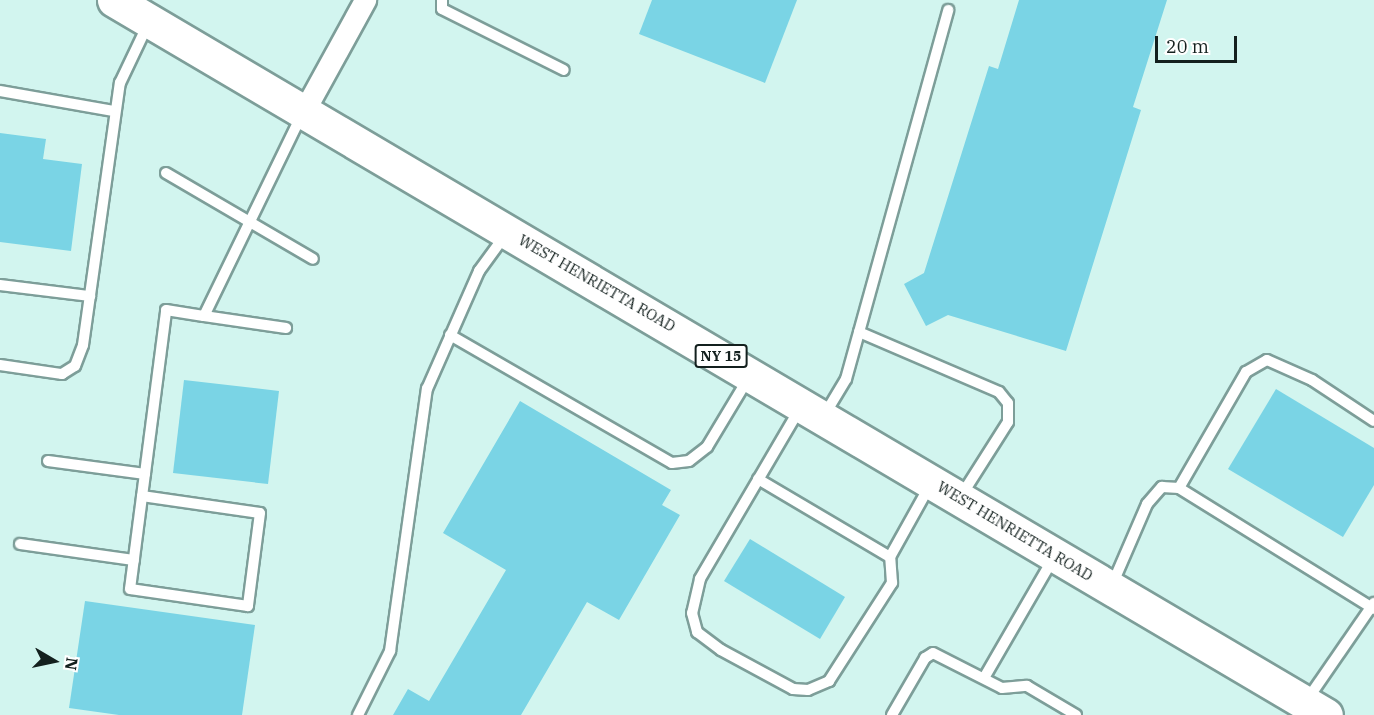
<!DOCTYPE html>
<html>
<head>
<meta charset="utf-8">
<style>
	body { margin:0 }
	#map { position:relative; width:1374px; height:715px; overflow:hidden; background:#d2f5ef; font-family:"IBM Plex Serif",serif }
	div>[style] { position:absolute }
	.building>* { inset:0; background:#7ad4e5 }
	.roads { filter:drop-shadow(2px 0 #7d9e99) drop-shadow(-2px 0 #7d9e99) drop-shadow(0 2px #7d9e99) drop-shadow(0 -2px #7d9e99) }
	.service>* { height:10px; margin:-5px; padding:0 5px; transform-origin:5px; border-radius:5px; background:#fff }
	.minor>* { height:21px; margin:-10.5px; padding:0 10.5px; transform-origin:10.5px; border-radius:10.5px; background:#fff }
	.primary>* { height:33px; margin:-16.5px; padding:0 16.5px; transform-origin:16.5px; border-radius:16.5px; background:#fff }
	span { translate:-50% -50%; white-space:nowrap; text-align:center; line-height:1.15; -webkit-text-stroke:6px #fff; paint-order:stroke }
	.shield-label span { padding:2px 4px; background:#fff; border:2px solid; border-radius:4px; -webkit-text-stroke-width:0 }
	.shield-label { font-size:14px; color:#13201e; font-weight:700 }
	.street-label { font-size:15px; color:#13201e }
	.north { position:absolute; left:24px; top:631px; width:60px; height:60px; -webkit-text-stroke:4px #fff; paint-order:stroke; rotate:99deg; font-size:16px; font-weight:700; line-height:24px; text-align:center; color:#13201e }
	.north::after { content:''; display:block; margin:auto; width:21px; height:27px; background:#13201e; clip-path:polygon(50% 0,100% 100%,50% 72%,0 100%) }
	.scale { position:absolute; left:1155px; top:36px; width:82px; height:27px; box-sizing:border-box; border:3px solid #13201e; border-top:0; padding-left:8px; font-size:18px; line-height:21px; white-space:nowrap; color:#13201e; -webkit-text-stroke:4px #fff; paint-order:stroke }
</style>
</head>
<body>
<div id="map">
	<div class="building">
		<i style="clip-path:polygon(652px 0,797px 0,765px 83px,639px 34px)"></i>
		<i style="clip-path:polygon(1019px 0,1167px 0,1133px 107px,1141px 110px,1066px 351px,948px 315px,926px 326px,904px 284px,924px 273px,989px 66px,998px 69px)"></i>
		<i style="clip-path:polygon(0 133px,46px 139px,43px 159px,82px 164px,71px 251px,0 242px)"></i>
		<i style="clip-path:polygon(184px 380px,279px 391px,268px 484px,173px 473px)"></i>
		<i style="clip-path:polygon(1276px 389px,1374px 448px,1374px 485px,1343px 537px,1228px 469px)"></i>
		<i style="clip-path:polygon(520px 401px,671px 490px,662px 505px,680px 515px,619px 620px,587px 602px,521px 715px,393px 715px,408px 689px,429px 701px,506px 570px,443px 533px)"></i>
		<i style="clip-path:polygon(750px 539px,845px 597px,820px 639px,724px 581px)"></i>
		<i style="clip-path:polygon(85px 601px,255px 625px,242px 715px,119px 715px,69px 708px)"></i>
	</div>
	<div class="roads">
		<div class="service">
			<i style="left:442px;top:0;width:9px;rotate:90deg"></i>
			<i style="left:442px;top:9px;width:136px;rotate:26.6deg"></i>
			<i style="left:0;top:91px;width:116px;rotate:10deg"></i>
			<i style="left:166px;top:173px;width:170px;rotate:30.3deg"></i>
			<i style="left:0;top:285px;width:91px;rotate:7deg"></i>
			<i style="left:204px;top:316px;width:83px;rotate:8.3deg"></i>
			<i style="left:859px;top:332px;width:152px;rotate:23.2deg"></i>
			<i style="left:999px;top:392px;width:14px;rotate:51deg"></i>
			<i style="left:1008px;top:403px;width:19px;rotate:90deg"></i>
			<i style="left:1008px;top:422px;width:88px;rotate:122.4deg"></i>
			<i style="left:450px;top:335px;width:256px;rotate:30deg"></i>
			<i style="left:672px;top:463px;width:17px;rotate:-7deg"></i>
			<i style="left:689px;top:461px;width:23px;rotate:-38deg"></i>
			<i style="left:707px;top:447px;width:82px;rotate:-59deg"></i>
			<i style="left:0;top:365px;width:63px;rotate:8.3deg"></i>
			<i style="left:62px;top:374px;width:15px;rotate:-32deg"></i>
			<i style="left:75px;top:366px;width:22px;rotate:-69deg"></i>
			<i style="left:83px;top:345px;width:265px;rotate:-82deg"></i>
			<i style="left:120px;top:83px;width:65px;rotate:-64.6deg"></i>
			<i style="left:799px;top:410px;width:196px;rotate:120.4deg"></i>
			<i style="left:700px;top:579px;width:35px;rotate:103deg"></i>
			<i style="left:692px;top:613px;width:20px;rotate:75deg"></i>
			<i style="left:697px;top:632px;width:30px;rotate:37deg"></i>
			<i style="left:721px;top:650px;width:82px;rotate:28.4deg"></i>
			<i style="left:793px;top:689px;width:15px;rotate:4deg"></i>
			<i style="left:808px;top:690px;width:23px;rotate:-23deg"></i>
			<i style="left:829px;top:681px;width:117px;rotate:-57.3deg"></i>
			<i style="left:892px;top:583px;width:26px;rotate:-94deg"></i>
			<i style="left:890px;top:557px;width:82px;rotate:-60.9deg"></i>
			<i style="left:825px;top:414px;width:41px;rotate:-59deg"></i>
			<i style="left:846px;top:379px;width:383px;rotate:-74.5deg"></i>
			<i style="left:48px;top:461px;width:98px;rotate:7.6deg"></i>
			<i style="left:758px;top:479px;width:153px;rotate:30.6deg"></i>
			<i style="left:1179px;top:488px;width:134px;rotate:-60deg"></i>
			<i style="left:1246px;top:372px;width:24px;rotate:-30deg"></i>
			<i style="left:1267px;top:360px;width:49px;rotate:24deg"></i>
			<i style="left:1312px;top:380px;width:74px;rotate:33.5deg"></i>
			<i style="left:142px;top:496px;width:119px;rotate:8.2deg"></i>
			<i style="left:260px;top:513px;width:94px;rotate:97.4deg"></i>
			<i style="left:248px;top:606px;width:119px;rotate:-171.8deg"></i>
			<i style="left:130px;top:589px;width:281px;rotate:-82.6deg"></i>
			<i style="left:166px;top:310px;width:38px;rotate:9deg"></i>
			<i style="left:204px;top:316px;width:225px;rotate:-64.1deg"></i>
			<i style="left:20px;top:544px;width:115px;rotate:8deg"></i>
			<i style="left:1112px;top:585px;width:88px;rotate:-66.6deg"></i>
			<i style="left:1147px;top:504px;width:23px;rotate:-49deg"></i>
			<i style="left:1162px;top:487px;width:17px;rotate:3deg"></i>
			<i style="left:1179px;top:488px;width:229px;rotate:31.8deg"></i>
			<i style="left:984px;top:678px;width:138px;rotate:-59.9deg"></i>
			<i style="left:1307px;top:700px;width:118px;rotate:-55.4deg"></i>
			<i style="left:358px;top:715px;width:72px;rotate:-63.4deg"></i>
			<i style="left:390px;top:651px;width:265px;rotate:-82deg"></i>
			<i style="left:427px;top:389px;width:129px;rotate:-66.2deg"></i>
			<i style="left:479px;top:271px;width:46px;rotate:-53.9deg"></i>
			<i style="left:892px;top:715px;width:66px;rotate:-59.9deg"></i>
			<i style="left:925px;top:658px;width:9px;rotate:-32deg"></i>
			<i style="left:933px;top:653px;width:77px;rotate:26.9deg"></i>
			<i style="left:1002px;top:688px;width:25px;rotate:-5deg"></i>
			<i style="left:1027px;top:686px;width:57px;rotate:30.6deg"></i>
		</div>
		<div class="minor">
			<i style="left:304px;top:111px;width:127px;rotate:-61.2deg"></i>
		</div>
		<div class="primary">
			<i style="left:114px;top:0;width:1407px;rotate:30.54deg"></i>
		</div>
	</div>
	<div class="shield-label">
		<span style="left:721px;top:356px">NY 15</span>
	</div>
	<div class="street-label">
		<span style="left:597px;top:283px;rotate:30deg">WEST HENRIETTA ROAD</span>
		<span style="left:1015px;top:531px;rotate:31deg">WEST HENRIETTA ROAD</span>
	</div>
	<div class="north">N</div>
	<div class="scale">20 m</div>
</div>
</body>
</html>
